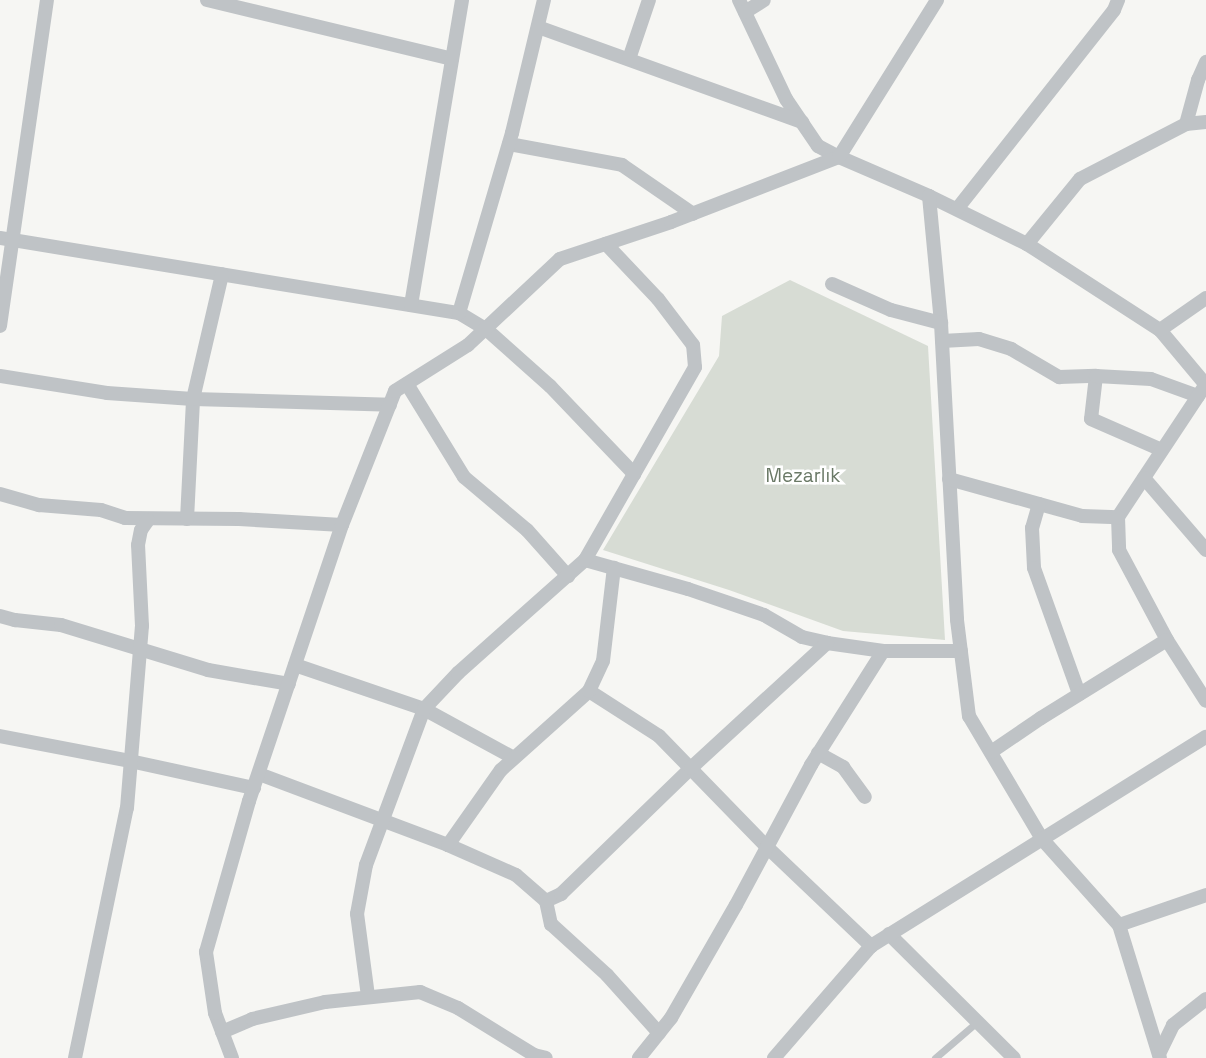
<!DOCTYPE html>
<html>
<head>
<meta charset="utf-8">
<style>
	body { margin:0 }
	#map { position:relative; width:1206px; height:1058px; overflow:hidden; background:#f6f6f3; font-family:"Space Grotesk",sans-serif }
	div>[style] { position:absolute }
	.green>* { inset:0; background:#d7dcd4 }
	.service>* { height:7px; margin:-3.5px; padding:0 3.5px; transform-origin:3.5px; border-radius:3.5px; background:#bfc3c6 }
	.minor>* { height:14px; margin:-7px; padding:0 7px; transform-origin:7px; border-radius:7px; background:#bfc3c6 }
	span { translate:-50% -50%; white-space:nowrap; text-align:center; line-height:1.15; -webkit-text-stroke:5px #fff; paint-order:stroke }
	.park-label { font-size:19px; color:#6a7966 }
</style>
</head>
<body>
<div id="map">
	<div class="green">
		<i style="clip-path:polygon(790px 280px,928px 346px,945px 640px,843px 631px,729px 590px,603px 550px,719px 356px,722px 316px)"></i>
	</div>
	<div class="service">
		<i style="left:935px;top:1058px;width:55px;rotate:-40.6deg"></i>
	</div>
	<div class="minor">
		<i style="left:207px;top:0;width:252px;rotate:13.5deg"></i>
		<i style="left:739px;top:0;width:110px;rotate:64.6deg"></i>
		<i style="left:786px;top:99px;width:57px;rotate:55.8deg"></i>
		<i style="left:818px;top:146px;width:24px;rotate:28deg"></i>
		<i style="left:839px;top:157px;width:98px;rotate:23.4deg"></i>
		<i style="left:929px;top:196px;width:109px;rotate:26.1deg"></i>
		<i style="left:1027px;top:244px;width:158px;rotate:32.9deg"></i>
		<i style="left:1160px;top:330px;width:72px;rotate:50.1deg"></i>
		<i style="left:745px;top:12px;width:22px;rotate:-32deg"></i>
		<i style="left:538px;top:27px;width:281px;rotate:19.8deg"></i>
		<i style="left:629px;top:59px;width:62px;rotate:-71.3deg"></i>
		<i style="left:1186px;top:124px;width:46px;rotate:-74.7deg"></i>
		<i style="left:1198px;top:80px;width:20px;rotate:-66deg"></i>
		<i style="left:509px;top:144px;width:115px;rotate:10.5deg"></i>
		<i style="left:622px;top:165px;width:86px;rotate:34.6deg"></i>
		<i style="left:929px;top:196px;width:128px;rotate:84.6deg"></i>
		<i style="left:941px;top:323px;width:297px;rotate:86.9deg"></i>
		<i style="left:957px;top:620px;width:97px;rotate:82.9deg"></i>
		<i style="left:969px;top:716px;width:143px;rotate:59.3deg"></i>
		<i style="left:1042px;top:839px;width:115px;rotate:48.2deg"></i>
		<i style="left:1119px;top:925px;width:139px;rotate:72.9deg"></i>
		<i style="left:957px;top:209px;width:253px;rotate:-51.7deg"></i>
		<i style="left:1114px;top:10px;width:11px;rotate:-68deg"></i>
		<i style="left:0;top:238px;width:465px;rotate:9.3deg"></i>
		<i style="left:459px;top:313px;width:31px;rotate:31deg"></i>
		<i style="left:486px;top:329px;width:86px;rotate:41.7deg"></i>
		<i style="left:550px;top:386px;width:122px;rotate:46.3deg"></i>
		<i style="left:1027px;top:244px;width:84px;rotate:-50.8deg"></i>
		<i style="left:1080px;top:179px;width:119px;rotate:-27.4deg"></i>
		<i style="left:1186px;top:124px;width:20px;rotate:-6deg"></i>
		<i style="left:832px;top:284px;width:64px;rotate:23.8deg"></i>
		<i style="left:891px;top:310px;width:52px;rotate:14.6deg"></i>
		<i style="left:411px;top:305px;width:309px;rotate:-80.5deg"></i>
		<i style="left:459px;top:313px;width:188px;rotate:-73.6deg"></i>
		<i style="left:512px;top:133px;width:137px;rotate:-76.5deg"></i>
		<i style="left:0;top:326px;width:329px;rotate:-81.8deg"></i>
		<i style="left:1160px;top:330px;width:56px;rotate:-34.8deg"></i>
		<i style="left:942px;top:341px;width:37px;rotate:-3deg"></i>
		<i style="left:979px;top:339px;width:34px;rotate:17deg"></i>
		<i style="left:1011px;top:349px;width:56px;rotate:30.3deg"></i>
		<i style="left:1059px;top:377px;width:37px;rotate:-2deg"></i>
		<i style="left:1096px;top:376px;width:43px;rotate:96.6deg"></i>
		<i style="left:1091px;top:419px;width:77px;rotate:23.6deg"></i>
		<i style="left:0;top:376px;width:108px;rotate:9deg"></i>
		<i style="left:107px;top:393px;width:86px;rotate:4deg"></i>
		<i style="left:193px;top:399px;width:197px;rotate:1.7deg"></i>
		<i style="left:1096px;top:376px;width:55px;rotate:3.1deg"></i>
		<i style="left:1151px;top:379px;width:50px;rotate:19.9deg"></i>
		<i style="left:407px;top:384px;width:109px;rotate:58.5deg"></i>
		<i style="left:464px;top:477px;width:82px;rotate:40.1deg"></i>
		<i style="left:527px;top:530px;width:62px;rotate:48.3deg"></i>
		<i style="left:1206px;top:384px;width:159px;rotate:123.5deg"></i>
		<i style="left:1118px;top:517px;width:33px;rotate:88deg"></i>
		<i style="left:1119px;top:550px;width:102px;rotate:61.9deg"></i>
		<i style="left:1167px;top:640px;width:72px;rotate:57.4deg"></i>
		<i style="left:1144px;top:478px;width:95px;rotate:49.3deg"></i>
		<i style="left:949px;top:479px;width:138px;rotate:15.5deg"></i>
		<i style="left:1082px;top:516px;width:36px;rotate:2deg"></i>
		<i style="left:0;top:494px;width:41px;rotate:15.8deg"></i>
		<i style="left:39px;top:505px;width:62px;rotate:4.6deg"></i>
		<i style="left:101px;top:510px;width:25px;rotate:18deg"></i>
		<i style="left:125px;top:518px;width:114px;rotate:0.5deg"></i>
		<i style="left:239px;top:519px;width:103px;rotate:3.3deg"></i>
		<i style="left:1039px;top:504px;width:25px;rotate:106deg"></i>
		<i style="left:1032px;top:528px;width:40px;rotate:87.1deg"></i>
		<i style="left:1034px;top:568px;width:134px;rotate:70.3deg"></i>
		<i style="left:187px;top:519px;width:120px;rotate:-87.1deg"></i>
		<i style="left:193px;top:399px;width:128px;rotate:-76.9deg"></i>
		<i style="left:585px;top:560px;width:107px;rotate:15.7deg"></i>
		<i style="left:688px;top:589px;width:80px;rotate:18.9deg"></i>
		<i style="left:764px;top:615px;width:44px;rotate:30.1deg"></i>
		<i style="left:802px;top:637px;width:26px;rotate:13deg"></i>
		<i style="left:827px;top:643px;width:57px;rotate:8.1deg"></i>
		<i style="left:883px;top:651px;width:78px"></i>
		<i style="left:0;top:616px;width:16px;rotate:15deg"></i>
		<i style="left:15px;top:620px;width:46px;rotate:6.2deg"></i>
		<i style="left:61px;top:625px;width:154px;rotate:17deg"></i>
		<i style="left:208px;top:670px;width:82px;rotate:9.8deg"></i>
		<i style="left:295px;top:665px;width:136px;rotate:18.8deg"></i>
		<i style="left:424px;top:709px;width:102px;rotate:28.6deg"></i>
		<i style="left:589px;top:691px;width:83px;rotate:32.7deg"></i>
		<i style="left:659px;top:736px;width:155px;rotate:45.8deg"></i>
		<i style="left:767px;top:847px;width:144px;rotate:43.6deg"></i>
		<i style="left:0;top:736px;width:132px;rotate:10.9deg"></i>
		<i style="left:130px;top:761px;width:127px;rotate:12.3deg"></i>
		<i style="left:991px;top:752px;width:60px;rotate:-34.2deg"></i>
		<i style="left:1041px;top:718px;width:148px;rotate:-31.8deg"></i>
		<i style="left:818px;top:753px;width:29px;rotate:29deg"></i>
		<i style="left:843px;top:767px;width:37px;rotate:54deg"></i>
		<i style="left:259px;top:774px;width:202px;rotate:20.6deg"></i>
		<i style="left:448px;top:845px;width:74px;rotate:23.8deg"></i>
		<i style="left:516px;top:875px;width:40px;rotate:41deg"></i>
		<i style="left:546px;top:901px;width:24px;rotate:78deg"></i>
		<i style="left:551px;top:924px;width:76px;rotate:42.3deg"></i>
		<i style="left:607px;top:975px;width:78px;rotate:48.1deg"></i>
		<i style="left:448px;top:845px;width:92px;rotate:-54.8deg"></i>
		<i style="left:501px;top:770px;width:118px;rotate:-41.9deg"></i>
		<i style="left:589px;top:691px;width:33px;rotate:-65deg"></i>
		<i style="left:603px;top:661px;width:94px;rotate:-83.3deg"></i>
		<i style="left:546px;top:901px;width:17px;rotate:-25deg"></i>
		<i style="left:561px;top:894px;width:181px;rotate:-44.1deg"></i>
		<i style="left:691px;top:768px;width:185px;rotate:-42.6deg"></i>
		<i style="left:1119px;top:925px;width:92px;rotate:-19deg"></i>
		<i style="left:889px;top:934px;width:176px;rotate:44.8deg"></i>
		<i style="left:368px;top:996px;width:83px;rotate:-97.6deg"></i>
		<i style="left:357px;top:914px;width:50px;rotate:-79.6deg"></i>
		<i style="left:366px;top:865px;width:166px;rotate:-69.6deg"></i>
		<i style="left:424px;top:709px;width:50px;rotate:-46.6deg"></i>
		<i style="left:458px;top:673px;width:170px;rotate:-41.7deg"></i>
		<i style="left:585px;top:560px;width:222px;rotate:-60.3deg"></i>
		<i style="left:695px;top:367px;width:22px;rotate:-95deg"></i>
		<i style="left:693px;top:345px;width:58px;rotate:-127.3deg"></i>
		<i style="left:658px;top:299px;width:76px;rotate:-133.4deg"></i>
		<i style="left:222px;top:1032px;width:33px;rotate:-23deg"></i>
		<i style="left:252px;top:1019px;width:75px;rotate:-13.1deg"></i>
		<i style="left:325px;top:1002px;width:96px;rotate:-6deg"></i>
		<i style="left:420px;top:992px;width:41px;rotate:22.8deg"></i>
		<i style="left:458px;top:1008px;width:89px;rotate:31.7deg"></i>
		<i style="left:534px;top:1055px;width:12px;rotate:14deg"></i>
		<i style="left:1159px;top:1054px;width:32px;rotate:-64deg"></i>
		<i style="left:1173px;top:1025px;width:42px;rotate:-38.2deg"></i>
		<i style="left:75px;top:1058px;width:255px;rotate:-78.3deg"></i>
		<i style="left:127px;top:808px;width:183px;rotate:-85.3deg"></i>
		<i style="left:142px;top:626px;width:81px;rotate:-92.8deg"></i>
		<i style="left:138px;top:545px;width:15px;rotate:-79deg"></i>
		<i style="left:141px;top:530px;width:12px;rotate:-55deg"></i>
		<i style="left:232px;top:1058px;width:48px;rotate:-110.7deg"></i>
		<i style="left:215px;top:1013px;width:62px;rotate:-98.4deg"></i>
		<i style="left:206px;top:952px;width:157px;rotate:-74.1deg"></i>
		<i style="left:249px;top:801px;width:291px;rotate:-71.4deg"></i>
		<i style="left:342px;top:525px;width:144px;rotate:-68.4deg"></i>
		<i style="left:395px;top:391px;width:86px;rotate:-32.2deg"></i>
		<i style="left:468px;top:345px;width:126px;rotate:-43.1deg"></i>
		<i style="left:560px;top:259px;width:117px;rotate:-18.4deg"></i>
		<i style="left:671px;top:222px;width:180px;rotate:-21.2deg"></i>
		<i style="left:839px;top:157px;width:185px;rotate:-58deg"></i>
		<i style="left:639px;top:1058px;width:51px;rotate:-51.3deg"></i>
		<i style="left:671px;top:1018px;width:130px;rotate:-60.1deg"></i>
		<i style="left:736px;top:905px;width:159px;rotate:-61.8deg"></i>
		<i style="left:811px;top:765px;width:135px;rotate:-57.7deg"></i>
		<i style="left:774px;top:1058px;width:148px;rotate:-49.1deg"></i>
		<i style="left:871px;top:946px;width:395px;rotate:-32deg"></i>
	</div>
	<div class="park-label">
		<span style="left:803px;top:476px">Mezarlık</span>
	</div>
</div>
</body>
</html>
